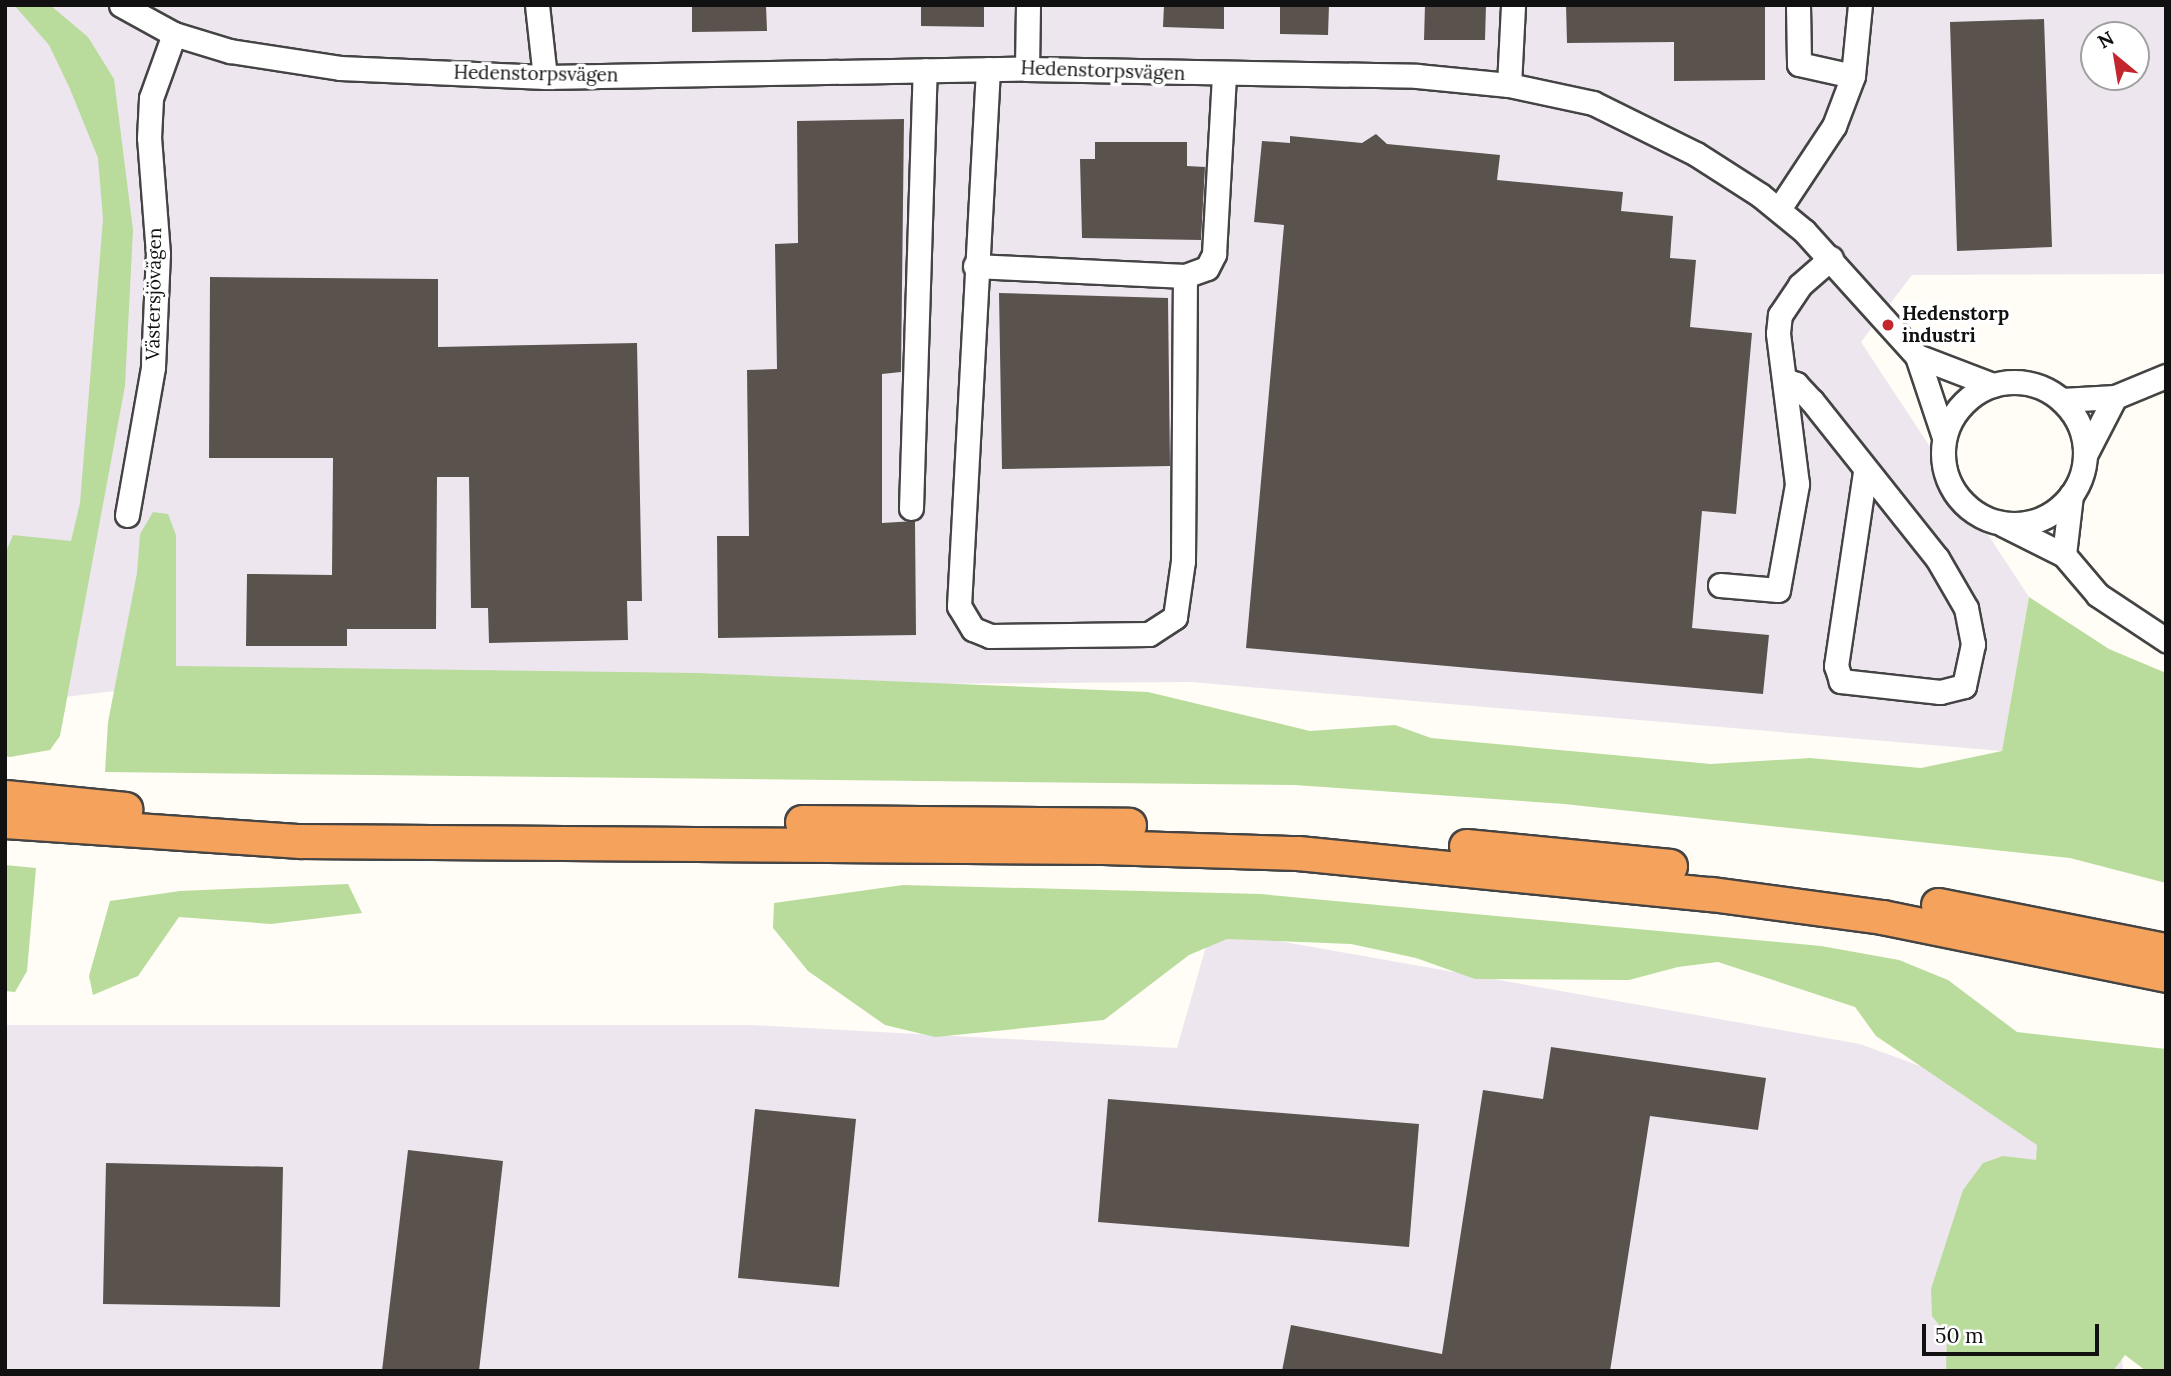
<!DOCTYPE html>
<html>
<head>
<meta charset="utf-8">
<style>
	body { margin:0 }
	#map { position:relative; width:2171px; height:1376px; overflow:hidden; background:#fffdf5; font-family:Lora,serif }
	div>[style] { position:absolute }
	.industrial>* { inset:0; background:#eee6ef }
	.forest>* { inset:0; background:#b9dc9c }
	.building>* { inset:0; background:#5a524d }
	.roads { filter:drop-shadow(2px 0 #444) drop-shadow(-2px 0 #444) drop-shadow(0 2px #444) drop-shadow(0 -2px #444) }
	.minor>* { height:23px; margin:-11.5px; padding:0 11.5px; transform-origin:11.5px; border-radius:11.5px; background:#fff }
	.minor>.ring { margin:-11.5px; padding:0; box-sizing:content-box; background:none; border:23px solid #fff; border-radius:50% }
	.highway>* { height:33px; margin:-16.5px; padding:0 16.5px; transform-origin:16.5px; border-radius:16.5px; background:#f5a25d }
	.dots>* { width:19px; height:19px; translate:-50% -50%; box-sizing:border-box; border:4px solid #fff; border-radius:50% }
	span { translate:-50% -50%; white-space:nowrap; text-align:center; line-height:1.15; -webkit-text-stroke:7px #fff; paint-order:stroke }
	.street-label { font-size:19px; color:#111 }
	.poi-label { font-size:19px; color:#111; font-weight:700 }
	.left { translate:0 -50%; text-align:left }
	.frame { position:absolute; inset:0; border:7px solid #111; pointer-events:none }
	.north { position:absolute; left:2080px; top:21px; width:70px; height:70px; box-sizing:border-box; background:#fff; border:2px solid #a0a0a0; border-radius:50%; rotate:330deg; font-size:19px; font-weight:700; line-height:28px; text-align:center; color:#111 }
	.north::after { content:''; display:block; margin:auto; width:24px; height:32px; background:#c4262e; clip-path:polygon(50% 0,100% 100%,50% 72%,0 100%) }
	.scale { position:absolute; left:1922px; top:1324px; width:177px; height:32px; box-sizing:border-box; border:4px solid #111; border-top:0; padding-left:9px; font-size:21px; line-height:24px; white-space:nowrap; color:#111; -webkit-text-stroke:5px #fff; paint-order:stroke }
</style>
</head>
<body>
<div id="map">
	<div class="industrial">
		<i style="clip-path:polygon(evenodd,5px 5px,2166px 5px,2166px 274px,1912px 275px,1861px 342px,2029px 597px,2002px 751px,1191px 682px,132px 689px,5px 704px,5px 5px,2094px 35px,2136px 35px,2136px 77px,2094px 77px,2094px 35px)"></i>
		<i style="clip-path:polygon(1211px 929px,1860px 1044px,1980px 1088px,2068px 1172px,2118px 1301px,2123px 1371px,5px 1371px,5px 1025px,751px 1025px,1177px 1048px)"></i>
	</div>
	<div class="forest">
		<i style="clip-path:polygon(14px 5px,50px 5px,88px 37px,114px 79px,133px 230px,125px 386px,60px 736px,50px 750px,10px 757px,5px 756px,5px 554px,13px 535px,71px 541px,80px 503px,103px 219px,98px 158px,70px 89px,49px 45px)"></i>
		<i style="clip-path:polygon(153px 512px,168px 514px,176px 535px,176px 666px,698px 673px,1148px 692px,1310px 731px,1395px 725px,1431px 738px,1711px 764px,1810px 758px,1921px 768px,2002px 751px,2029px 597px,2109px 649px,2166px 673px,2166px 883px,2070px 858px,1564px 804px,1295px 785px,105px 772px,108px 722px,137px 573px,140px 534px)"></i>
		<i style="clip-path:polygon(5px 865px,36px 868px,27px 971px,15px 992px,5px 991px)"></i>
		<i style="clip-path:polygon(348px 884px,362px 913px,271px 924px,179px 917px,138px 976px,93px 995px,89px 976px,110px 901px,180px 891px)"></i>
		<i style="clip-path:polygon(903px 885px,1260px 894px,1821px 946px,1899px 960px,1948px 980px,2017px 1032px,2166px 1049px,2166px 1371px,2146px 1371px,2125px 1355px,2113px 1371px,1946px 1371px,1947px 1336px,1932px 1316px,1931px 1289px,1963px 1190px,1983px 1163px,2003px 1156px,2036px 1160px,2037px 1145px,1876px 1036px,1855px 1007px,1718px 962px,1678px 967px,1629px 980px,1475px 979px,1416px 958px,1351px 944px,1227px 939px,1189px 955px,1104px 1020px,935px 1037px,885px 1025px,808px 971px,773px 928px,774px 903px)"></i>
	</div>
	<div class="building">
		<i style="clip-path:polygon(692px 5px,766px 5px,767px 31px,692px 32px)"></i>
		<i style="clip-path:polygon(921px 5px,984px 5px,984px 27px,921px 26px)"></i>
		<i style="clip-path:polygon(1164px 5px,1224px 5px,1224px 29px,1163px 27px)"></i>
		<i style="clip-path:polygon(1280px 5px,1329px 5px,1328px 35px,1280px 34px)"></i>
		<i style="clip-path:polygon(1425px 5px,1486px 5px,1485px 40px,1424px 40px)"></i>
		<i style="clip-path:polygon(1566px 5px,1765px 5px,1765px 80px,1674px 81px,1674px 42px,1567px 43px)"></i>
		<i style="clip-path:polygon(2044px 19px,2052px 247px,1957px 251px,1950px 22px)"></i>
		<i style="clip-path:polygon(904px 119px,901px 372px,882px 374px,882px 523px,915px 521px,916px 635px,718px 638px,717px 536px,749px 536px,747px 370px,777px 369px,775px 244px,798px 243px,797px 121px)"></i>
		<i style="clip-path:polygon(1376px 134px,1387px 144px,1500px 155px,1497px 180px,1623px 192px,1621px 211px,1673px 216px,1670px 258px,1696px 260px,1690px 327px,1752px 333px,1736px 514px,1702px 511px,1692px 628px,1769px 635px,1763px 694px,1246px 648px,1284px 225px,1254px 222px,1262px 141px,1290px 143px,1290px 136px,1362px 143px)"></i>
		<i style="clip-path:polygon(1095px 142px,1187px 142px,1187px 166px,1205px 167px,1201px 240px,1082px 238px,1080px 159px,1095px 159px)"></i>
		<i style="clip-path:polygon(210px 277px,438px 279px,438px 347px,637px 343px,642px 601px,627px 601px,628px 640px,489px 643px,488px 608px,471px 608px,469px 477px,437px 477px,436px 629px,347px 629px,347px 646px,246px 646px,247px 574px,332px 575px,333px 458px,209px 458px)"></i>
		<i style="clip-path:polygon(999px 293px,1168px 298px,1170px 466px,1002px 469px)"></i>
		<i style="clip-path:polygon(1551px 1047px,1766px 1078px,1758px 1130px,1650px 1116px,1610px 1371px,1282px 1371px,1291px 1325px,1442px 1354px,1483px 1090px,1543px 1099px)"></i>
		<i style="clip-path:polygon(1108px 1099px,1419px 1124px,1409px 1247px,1098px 1222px)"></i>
		<i style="clip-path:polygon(755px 1109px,856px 1119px,839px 1287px,738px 1278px)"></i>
		<i style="clip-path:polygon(408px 1150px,503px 1161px,479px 1371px,382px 1371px)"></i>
		<i style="clip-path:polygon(106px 1163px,283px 1167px,280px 1307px,103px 1304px)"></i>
	</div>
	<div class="roads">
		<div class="minor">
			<i style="left:121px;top:5px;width:60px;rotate:28.7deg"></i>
			<i style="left:174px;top:34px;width:59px;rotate:16.9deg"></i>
			<i style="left:230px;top:51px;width:111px;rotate:8.8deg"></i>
			<i style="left:340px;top:68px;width:205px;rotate:2.5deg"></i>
			<i style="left:545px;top:77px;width:482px;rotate:-1deg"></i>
			<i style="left:1027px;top:69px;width:390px;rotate:1deg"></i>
			<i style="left:1417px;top:76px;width:92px;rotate:5.6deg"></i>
			<i style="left:1509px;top:85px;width:86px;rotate:12.1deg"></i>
			<i style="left:1593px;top:103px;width:115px;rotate:26.3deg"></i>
			<i style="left:1696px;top:154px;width:76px;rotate:32.6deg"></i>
			<i style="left:1760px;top:195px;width:57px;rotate:39.3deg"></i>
			<i style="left:1804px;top:231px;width:169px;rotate:47.9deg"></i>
			<i style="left:1917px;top:356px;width:85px;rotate:71.6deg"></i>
			<i style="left:537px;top:5px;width:72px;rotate:83.7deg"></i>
			<i style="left:1798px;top:5px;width:59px;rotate:89deg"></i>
			<i style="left:1799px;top:64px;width:55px;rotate:12.5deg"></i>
			<i style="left:988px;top:69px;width:538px;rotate:93.09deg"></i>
			<i style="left:959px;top:606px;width:27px;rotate:59deg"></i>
			<i style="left:973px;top:629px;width:18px;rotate:22deg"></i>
			<i style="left:990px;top:636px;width:159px;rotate:-0.7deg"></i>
			<i style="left:1149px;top:634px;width:31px;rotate:-33deg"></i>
			<i style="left:1175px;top:617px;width:57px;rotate:-81.9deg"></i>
			<i style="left:1183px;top:561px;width:285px;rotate:-89.6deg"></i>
			<i style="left:1185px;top:276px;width:23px;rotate:-20deg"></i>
			<i style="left:1207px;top:268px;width:16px;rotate:-63deg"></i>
			<i style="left:1214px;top:254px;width:180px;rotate:-86.8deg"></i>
			<i style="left:1027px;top:69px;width:64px;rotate:-89.1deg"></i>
			<i style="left:1509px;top:85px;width:80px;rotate:-87.1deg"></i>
			<i style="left:1779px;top:209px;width:100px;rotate:-56.5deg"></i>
			<i style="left:1834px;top:126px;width:53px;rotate:-69.2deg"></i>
			<i style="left:1853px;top:76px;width:71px;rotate:-84.4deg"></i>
			<i style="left:975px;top:266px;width:210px;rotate:2.7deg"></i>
			<i style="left:1917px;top:356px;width:81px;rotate:20.9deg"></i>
			<i style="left:1785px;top:380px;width:12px;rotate:20deg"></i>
			<i style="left:1796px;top:384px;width:23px;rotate:47deg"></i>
			<i style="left:1812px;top:401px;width:201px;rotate:51.5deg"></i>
			<i style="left:1937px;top:558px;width:58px;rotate:59.9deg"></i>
			<i style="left:1966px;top:608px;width:37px;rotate:79deg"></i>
			<i style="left:1973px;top:644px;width:43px;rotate:102.1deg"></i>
			<i style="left:1964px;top:686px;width:25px;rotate:166deg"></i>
			<i style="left:1940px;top:692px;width:100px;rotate:-173.7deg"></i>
			<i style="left:1841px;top:681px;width:16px;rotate:-108deg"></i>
			<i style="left:1836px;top:666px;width:195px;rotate:-81.5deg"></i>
			<i class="ring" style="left:1943px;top:382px;width:119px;height:119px"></i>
			<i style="left:2062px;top:400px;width:53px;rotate:-3.2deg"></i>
			<i style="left:2085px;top:455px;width:65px;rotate:-62.7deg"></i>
			<i style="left:2115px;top:397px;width:55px;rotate:-22.4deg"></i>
			<i style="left:2071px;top:495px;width:60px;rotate:96.7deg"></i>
			<i style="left:2064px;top:555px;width:52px;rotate:49.6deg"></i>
			<i style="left:2098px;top:595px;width:82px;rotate:33.5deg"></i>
			<i style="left:911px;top:508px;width:438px;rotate:-88.2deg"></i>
			<i style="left:127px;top:515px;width:150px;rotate:-80deg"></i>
			<i style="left:153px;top:367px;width:113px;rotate:-87.5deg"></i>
			<i style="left:158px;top:254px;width:116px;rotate:-94.4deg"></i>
			<i style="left:149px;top:138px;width:40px;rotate:-87.1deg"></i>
			<i style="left:151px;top:98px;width:68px;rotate:-70.2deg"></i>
			<i style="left:2004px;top:525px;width:67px;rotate:26.6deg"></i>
			<i style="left:1720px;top:585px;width:58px;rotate:4.9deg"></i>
			<i style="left:1778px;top:590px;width:108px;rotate:-79.8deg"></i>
			<i style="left:1797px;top:484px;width:152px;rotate:-97.2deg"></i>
			<i style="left:1778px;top:333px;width:18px;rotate:-84deg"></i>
			<i style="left:1780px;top:315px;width:36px;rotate:-56deg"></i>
			<i style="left:1800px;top:285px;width:41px;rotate:-41.1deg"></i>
		</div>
		<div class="highway">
			<i style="left:5px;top:797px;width:121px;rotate:5.7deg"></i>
			<i style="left:5px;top:821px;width:296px;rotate:3.9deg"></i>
			<i style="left:300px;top:841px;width:803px;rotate:0.43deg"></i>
			<i style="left:1103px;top:847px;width:195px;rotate:1.8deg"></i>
			<i style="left:1298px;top:853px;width:416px;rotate:5.7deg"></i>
			<i style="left:1712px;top:894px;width:172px;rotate:7.7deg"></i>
			<i style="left:1882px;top:917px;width:290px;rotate:11.5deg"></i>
			<i style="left:802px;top:822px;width:327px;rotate:0.5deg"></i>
			<i style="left:1466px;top:846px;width:205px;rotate:5.6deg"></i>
			<i style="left:1938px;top:905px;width:232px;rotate:11.2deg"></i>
		</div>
	</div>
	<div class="dots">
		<i style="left:1888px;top:325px;background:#c4262e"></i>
	</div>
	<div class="street-label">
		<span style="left:1103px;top:71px;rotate:2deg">Hedenstorpsvägen</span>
		<span style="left:536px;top:74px;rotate:1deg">Hedenstorpsvägen</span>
		<span style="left:154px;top:294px;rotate:-89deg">Västersjövägen</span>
	</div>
	<div class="poi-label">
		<span class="left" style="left:1902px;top:325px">Hedenstorp<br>industri</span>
	</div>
	<div class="frame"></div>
	<div class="north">N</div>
	<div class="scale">50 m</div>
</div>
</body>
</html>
